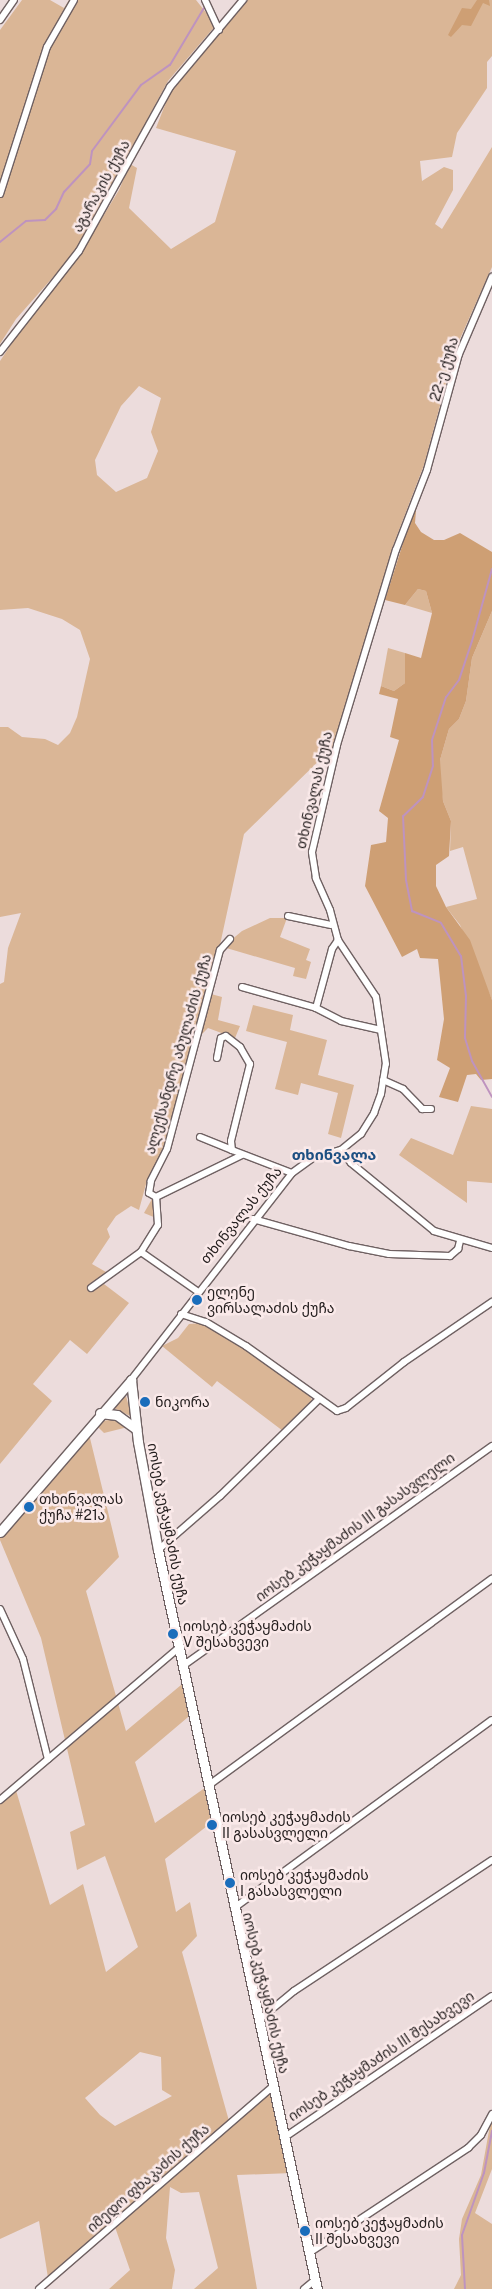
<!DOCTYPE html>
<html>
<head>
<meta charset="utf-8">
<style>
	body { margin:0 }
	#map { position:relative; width:492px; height:2289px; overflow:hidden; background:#ecdcdc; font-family:"Public Sans","Noto Sans Georgian",sans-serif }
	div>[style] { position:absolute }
	.green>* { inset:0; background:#dab696 }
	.forest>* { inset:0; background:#ce9f74 }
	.stream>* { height:2px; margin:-1px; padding:0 1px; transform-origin:1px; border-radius:1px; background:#be93bf }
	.roads { filter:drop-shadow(1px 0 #6f6162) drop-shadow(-1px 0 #6f6162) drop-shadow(0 1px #6f6162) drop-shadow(0 -1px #6f6162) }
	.street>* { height:6px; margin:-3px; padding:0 3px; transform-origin:3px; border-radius:3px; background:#fff }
	.secondary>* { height:9px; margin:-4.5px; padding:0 4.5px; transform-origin:4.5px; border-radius:4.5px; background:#fff }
	.dots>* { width:14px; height:14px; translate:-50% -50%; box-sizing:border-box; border:2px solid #fae9e9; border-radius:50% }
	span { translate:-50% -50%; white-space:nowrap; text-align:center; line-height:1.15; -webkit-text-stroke:5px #fae9e9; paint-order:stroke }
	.street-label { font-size:14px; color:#262020 }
	.poi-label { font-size:14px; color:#262020 }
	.left { translate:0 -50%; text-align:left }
	.neighbourhood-label { font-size:15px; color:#1d4f82; font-weight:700 }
</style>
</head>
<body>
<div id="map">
	<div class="green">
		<i style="clip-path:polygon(22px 0,50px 0,64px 8px,69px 0,196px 0,216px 25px,168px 81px,77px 250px,16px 319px,0 344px,0 30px)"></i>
		<i style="clip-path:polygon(evenodd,246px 0,492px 0,492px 56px,487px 62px,487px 88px,457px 133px,452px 157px,420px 161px,422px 181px,444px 167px,453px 170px,453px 190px,435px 224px,442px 229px,492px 147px,492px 267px,455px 350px,424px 465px,393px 546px,334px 746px,244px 834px,207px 1005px,199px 1018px,165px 1149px,146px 1184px,139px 1210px,131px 1206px,116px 1216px,107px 1229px,110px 1237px,92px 1264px,106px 1272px,99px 1278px,100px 1281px,129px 1303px,87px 1354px,70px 1340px,33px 1384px,52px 1401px,0 1464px,0 984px,4px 982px,8px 948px,21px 913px,0 917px,0 727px,8px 727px,22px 737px,45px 739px,58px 745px,70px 733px,77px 717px,90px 659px,80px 630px,62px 619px,28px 608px,0 610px,0 361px,40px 301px,80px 254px,119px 190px,130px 164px,137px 168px,129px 208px,171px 249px,215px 222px,236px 151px,156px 128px,170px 92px,246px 0,139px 386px,161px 398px,151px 432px,158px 451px,147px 478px,116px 492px,97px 475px,95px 460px,121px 406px,139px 386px)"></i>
		<i style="clip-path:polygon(418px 589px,426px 591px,432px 613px,405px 605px)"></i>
		<i style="clip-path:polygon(492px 611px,492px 1000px,460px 925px,446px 907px,477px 899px,463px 847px,450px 851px,451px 821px,443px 801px,440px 780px,440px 760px,449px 729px,459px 719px,466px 701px,472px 658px)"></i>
		<i style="clip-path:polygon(388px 648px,405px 653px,405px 683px,394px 691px,381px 686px)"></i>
		<i style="clip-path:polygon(270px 918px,287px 918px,280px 937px,310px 949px,306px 960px,311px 962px,306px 979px,293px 976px,295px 968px,223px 947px,242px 931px)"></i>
		<i style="clip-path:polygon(211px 994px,222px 997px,218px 1020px,240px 1026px,235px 1038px,208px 1028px,199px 1037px,197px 1051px,198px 1032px)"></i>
		<i style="clip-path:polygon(253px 1005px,293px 1015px,290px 1030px,327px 1040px,318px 1075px,354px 1085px,341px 1138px,328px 1134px,338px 1093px,301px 1083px,298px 1095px,275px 1089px,287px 1042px,246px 1031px)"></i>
		<i style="clip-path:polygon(471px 1106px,492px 1109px,492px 1183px,467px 1181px,467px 1203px,399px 1155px,411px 1138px,453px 1155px)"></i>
		<i style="clip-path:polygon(152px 1199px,154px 1200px,156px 1218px,144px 1213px)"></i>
		<i style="clip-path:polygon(203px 1323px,306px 1389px,312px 1400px,310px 1404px,283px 1431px,217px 1381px,212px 1387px,162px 1346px,178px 1338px,189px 1324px)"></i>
		<i style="clip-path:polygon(126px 1396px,132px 1417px,114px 1408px)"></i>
		<i style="clip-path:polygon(113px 1419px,128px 1427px,104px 1433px,94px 1423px)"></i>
		<i style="clip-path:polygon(evenodd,88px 1430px,119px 1557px,86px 1591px,126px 1731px,187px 1680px,194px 1712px,135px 1762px,155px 1823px,209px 1785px,216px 1819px,165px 1859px,176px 1912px,190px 1902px,197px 1936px,182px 1952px,229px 2121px,273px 2086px,292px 2173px,237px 2175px,257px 2289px,194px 2289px,218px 2268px,199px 2192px,181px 2193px,170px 2187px,166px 2238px,175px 2270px,172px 2289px,109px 2289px,130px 2270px,115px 2227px,49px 2284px,39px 2221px,0 2239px,0 1800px,15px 1787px,50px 1905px,83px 1884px,106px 1972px,138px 1947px,105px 1856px,77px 1870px,70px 1832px,85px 1825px,41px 1638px,0 1540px,0 1532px,88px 1430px,140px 2052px,161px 2057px,162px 2090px,172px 2096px,115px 2126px,100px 2115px,85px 2098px,140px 2052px)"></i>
		<i style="clip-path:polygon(492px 2114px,492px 2169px,475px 2213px,492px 2224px,492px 2289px,454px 2289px,461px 2275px,459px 2239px,462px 2219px,481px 2175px)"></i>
	</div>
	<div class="forest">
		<i style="clip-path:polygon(477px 0,489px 0,490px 6px,483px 3px,471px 26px,462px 25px,451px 37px,448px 35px,462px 8px,471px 9px)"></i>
		<i style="clip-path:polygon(417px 499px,415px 523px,421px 532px,434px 540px,444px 540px,460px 533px,492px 552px,492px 611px,472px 658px,466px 701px,459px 719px,449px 729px,440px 760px,443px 801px,451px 821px,449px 856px,436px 865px,436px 886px,446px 907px,470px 940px,492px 1000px,492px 1079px,481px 1080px,476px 1074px,467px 1075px,458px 1102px,439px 1097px,450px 1068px,437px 1060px,444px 1019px,438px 959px,420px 958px,417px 949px,402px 957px,365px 886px,371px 845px,386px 842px,388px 818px,379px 811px,399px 740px,390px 737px,398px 699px,379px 694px,381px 686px,394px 691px,405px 683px,405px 653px,421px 658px,432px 613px,426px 591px,418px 589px,405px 605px,385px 600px)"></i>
	</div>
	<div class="stream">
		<i style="left:0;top:242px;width:33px;rotate:-39deg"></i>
		<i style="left:26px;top:221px;width:19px;rotate:-3deg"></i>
		<i style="left:45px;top:220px;width:16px;rotate:-45deg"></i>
		<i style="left:56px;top:209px;width:19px;rotate:-65deg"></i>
		<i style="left:64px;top:192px;width:38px;rotate:-47deg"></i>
		<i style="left:90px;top:164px;width:13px;rotate:-81deg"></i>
		<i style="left:92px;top:151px;width:82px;rotate:-53.4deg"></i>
		<i style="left:141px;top:85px;width:35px;rotate:-35deg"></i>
		<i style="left:170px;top:65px;width:66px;rotate:-59.2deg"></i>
		<i style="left:492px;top:569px;width:75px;rotate:105.5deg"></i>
		<i style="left:472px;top:641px;width:41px;rotate:108.4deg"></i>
		<i style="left:459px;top:680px;width:21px;rotate:127deg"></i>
		<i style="left:446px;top:697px;width:45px;rotate:108deg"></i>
		<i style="left:432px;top:740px;width:26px;rotate:88deg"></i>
		<i style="left:433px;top:766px;width:33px;rotate:108deg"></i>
		<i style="left:423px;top:797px;width:28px;rotate:136deg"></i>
		<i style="left:403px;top:816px;width:64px;rotate:87.3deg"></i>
		<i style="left:406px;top:880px;width:32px;rotate:79deg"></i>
		<i style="left:412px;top:911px;width:31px;rotate:22deg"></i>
		<i style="left:441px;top:923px;width:39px;rotate:59deg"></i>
		<i style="left:461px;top:956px;width:40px;rotate:82.9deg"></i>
		<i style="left:466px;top:996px;width:42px;rotate:91.4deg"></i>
		<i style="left:465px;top:1038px;width:24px;rotate:73deg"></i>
		<i style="left:472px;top:1061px;width:41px;rotate:60.9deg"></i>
		<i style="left:465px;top:2289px;width:54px;rotate:-93.2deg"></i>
		<i style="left:462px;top:2235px;width:66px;rotate:-70.5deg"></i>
		<i style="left:484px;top:2173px;width:43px;rotate:-79.2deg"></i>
	</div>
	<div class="roads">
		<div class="street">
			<i style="left:205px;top:0;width:33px;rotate:65deg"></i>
			<i style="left:0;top:20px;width:24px;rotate:-55deg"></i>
			<i style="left:0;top:194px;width:154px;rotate:-72.3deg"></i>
			<i style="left:47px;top:47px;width:54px;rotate:-60.1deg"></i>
			<i style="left:0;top:352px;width:128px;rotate:-52deg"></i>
			<i style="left:79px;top:251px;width:188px;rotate:-61deg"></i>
			<i style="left:170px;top:87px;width:114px;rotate:-50deg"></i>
			<i style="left:288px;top:916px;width:44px;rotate:11.8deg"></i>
			<i style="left:230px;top:939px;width:15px;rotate:132deg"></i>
			<i style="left:220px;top:950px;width:206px;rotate:104.9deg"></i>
			<i style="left:167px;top:1149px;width:36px;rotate:117deg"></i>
			<i style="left:151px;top:1181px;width:12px;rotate:99deg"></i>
			<i style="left:149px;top:1193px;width:8px;rotate:30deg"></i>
			<i style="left:156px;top:1197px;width:96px;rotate:-26deg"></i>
			<i style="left:242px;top:987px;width:77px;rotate:15.8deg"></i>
			<i style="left:316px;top:1008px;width:28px;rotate:27deg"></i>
			<i style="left:341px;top:1021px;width:41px;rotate:12.7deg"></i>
			<i style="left:316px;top:1008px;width:61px;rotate:-74.8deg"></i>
			<i style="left:332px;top:949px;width:11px;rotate:-56deg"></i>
			<i style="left:217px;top:1058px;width:20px;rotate:-79deg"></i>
			<i style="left:221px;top:1038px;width:5px;rotate:-22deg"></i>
			<i style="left:226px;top:1036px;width:18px;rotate:38deg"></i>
			<i style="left:240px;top:1047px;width:20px;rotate:60deg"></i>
			<i style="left:250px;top:1064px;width:79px;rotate:103.9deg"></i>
			<i style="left:231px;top:1141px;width:9px;rotate:84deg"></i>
			<i style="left:232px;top:1150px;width:64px;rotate:21deg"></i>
			<i style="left:383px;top:1080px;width:22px;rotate:24deg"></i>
			<i style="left:403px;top:1089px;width:28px;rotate:46deg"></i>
			<i style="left:422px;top:1109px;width:9px"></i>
			<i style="left:200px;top:1137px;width:35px;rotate:22deg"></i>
			<i style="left:341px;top:1150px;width:16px;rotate:52deg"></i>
			<i style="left:351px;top:1163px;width:107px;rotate:39.3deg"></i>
			<i style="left:434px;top:1231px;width:60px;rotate:16.3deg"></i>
			<i style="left:253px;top:1219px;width:100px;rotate:15.7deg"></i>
			<i style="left:349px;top:1246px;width:41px;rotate:11.3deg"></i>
			<i style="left:389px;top:1254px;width:61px;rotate:1.9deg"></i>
			<i style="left:450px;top:1256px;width:11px;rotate:-41deg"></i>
			<i style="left:458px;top:1249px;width:8px;rotate:-76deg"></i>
			<i style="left:141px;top:1252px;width:68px;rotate:34.9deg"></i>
			<i style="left:91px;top:1288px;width:62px;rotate:-35.8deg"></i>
			<i style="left:141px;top:1252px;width:32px;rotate:-58deg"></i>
			<i style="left:158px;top:1225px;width:28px;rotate:-94deg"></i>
			<i style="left:181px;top:1314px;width:26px;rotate:18deg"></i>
			<i style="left:206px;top:1322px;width:47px;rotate:31deg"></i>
			<i style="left:246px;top:1346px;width:112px;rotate:35.5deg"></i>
			<i style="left:337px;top:1411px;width:9px;rotate:-18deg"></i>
			<i style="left:346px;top:1408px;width:74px;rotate:-38.4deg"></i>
			<i style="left:404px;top:1362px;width:107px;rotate:-34.3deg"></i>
			<i style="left:131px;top:1380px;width:262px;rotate:-52.1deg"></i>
			<i style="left:292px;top:1173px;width:26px;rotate:-36deg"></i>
			<i style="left:313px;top:1158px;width:29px;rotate:-16deg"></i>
			<i style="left:341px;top:1150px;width:26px;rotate:-39deg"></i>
			<i style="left:361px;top:1134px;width:25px;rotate:-58deg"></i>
			<i style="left:374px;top:1113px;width:20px;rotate:-70deg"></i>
			<i style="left:381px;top:1094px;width:30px;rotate:-81deg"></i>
			<i style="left:386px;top:1064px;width:68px;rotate:-98.5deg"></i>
			<i style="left:376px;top:997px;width:69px;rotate:-123.7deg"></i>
			<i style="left:338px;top:940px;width:31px;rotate:-105deg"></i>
			<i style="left:330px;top:910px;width:35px;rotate:-114deg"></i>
			<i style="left:316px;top:878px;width:26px;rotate:-99deg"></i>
			<i style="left:312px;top:852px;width:110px;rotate:-76.8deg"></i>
			<i style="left:337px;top:745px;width:204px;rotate:-73.2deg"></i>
			<i style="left:396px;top:550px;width:86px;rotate:-68.8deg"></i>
			<i style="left:427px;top:470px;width:120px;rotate:-74.6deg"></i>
			<i style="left:459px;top:354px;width:84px;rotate:-66.8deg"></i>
			<i style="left:158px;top:1550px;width:82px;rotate:-41.1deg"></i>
			<i style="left:220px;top:1496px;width:139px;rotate:-44.4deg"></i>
			<i style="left:0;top:1609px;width:55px;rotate:65.3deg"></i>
			<i style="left:23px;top:1659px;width:103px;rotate:76deg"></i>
			<i style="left:184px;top:1665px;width:378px;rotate:-35.4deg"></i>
			<i style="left:209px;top:1785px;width:350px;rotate:-36.1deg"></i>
			<i style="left:0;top:1800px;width:236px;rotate:-40.4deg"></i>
			<i style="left:234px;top:1908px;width:319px;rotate:-36.1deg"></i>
			<i style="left:260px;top:2019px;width:44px;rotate:-39.5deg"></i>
			<i style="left:294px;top:1991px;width:237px;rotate:-33.5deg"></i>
			<i style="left:285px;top:2137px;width:250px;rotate:-34.3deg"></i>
			<i style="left:309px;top:2253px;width:191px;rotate:-33.4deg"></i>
			<i style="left:468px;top:2148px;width:18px;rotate:-45deg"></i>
			<i style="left:481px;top:2135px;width:24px;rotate:-62deg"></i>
			<i style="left:39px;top:2289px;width:310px;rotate:-40.9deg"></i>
			<i style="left:304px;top:2289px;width:14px;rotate:-39deg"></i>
		</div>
		<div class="secondary">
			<i style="left:131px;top:1380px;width:62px;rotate:83.6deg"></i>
			<i style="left:138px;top:1442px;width:110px;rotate:79.5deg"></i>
			<i style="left:158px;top:1550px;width:756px;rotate:77.86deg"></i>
			<i style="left:100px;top:1413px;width:17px;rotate:7deg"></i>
			<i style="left:117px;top:1415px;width:24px;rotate:36deg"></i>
			<i style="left:0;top:1532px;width:201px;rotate:-49.2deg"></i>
		</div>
	</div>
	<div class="dots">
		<i style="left:197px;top:1300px;background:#1a6dbb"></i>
		<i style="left:145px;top:1402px;background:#1a6dbb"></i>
		<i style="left:29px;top:1507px;background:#1a6dbb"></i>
		<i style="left:173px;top:1634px;background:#1a6dbb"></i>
		<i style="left:212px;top:1825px;background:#1a6dbb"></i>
		<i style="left:230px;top:1883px;background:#1a6dbb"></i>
		<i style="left:305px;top:2231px;background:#1a6dbb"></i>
	</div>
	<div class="street-label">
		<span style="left:101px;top:186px;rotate:-61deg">აგარაკის ქუჩა</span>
		<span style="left:444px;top:369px;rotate:-73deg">22-ე ქუჩა</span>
		<span style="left:314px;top:790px;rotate:-77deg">თხინვალას ქუჩა</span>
		<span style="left:178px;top:1054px;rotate:-74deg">ალექსანდრე აბულაძის ქუჩა</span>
		<span style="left:241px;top:1215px;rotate:-51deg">თხინვალას ქუჩა</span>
		<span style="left:168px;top:1524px;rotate:79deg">იოსებ კეჭაყმაძის ქუჩა</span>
		<span style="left:355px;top:1527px;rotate:-36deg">იოსებ კეჭაყმაძის III გასასვლელი</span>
		<span style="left:266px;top:1993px;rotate:77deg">იოსებ კეჭაყმაძის ქუჩა</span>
		<span style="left:381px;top:2056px;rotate:-34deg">იოსებ კეჭაყმაძის III შესახვევი</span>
		<span style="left:148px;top:2178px;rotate:-41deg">იმედო ფხაკაძის ქუჩა</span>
	</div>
	<div class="poi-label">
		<span class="left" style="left:207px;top:1300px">ელენე<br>ვირსალაძის ქუჩა</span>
		<span class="left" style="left:155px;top:1402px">ნიკორა</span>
		<span class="left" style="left:39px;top:1507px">თხინვალას<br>ქუჩა #21ა</span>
		<span class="left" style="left:183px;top:1634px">იოსებ კეჭაყმაძის<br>V შესახვევი</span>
		<span class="left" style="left:222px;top:1825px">იოსებ კეჭაყმაძის<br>II გასასვლელი</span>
		<span class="left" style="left:240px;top:1883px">იოსებ კეჭაყმაძის<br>I გასასვლელი</span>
		<span class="left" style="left:315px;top:2231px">იოსებ კეჭაყმაძის<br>II შესახვევი</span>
	</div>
	<div class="neighbourhood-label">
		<span style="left:334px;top:1155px">თხინვალა</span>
	</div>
</div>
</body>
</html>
